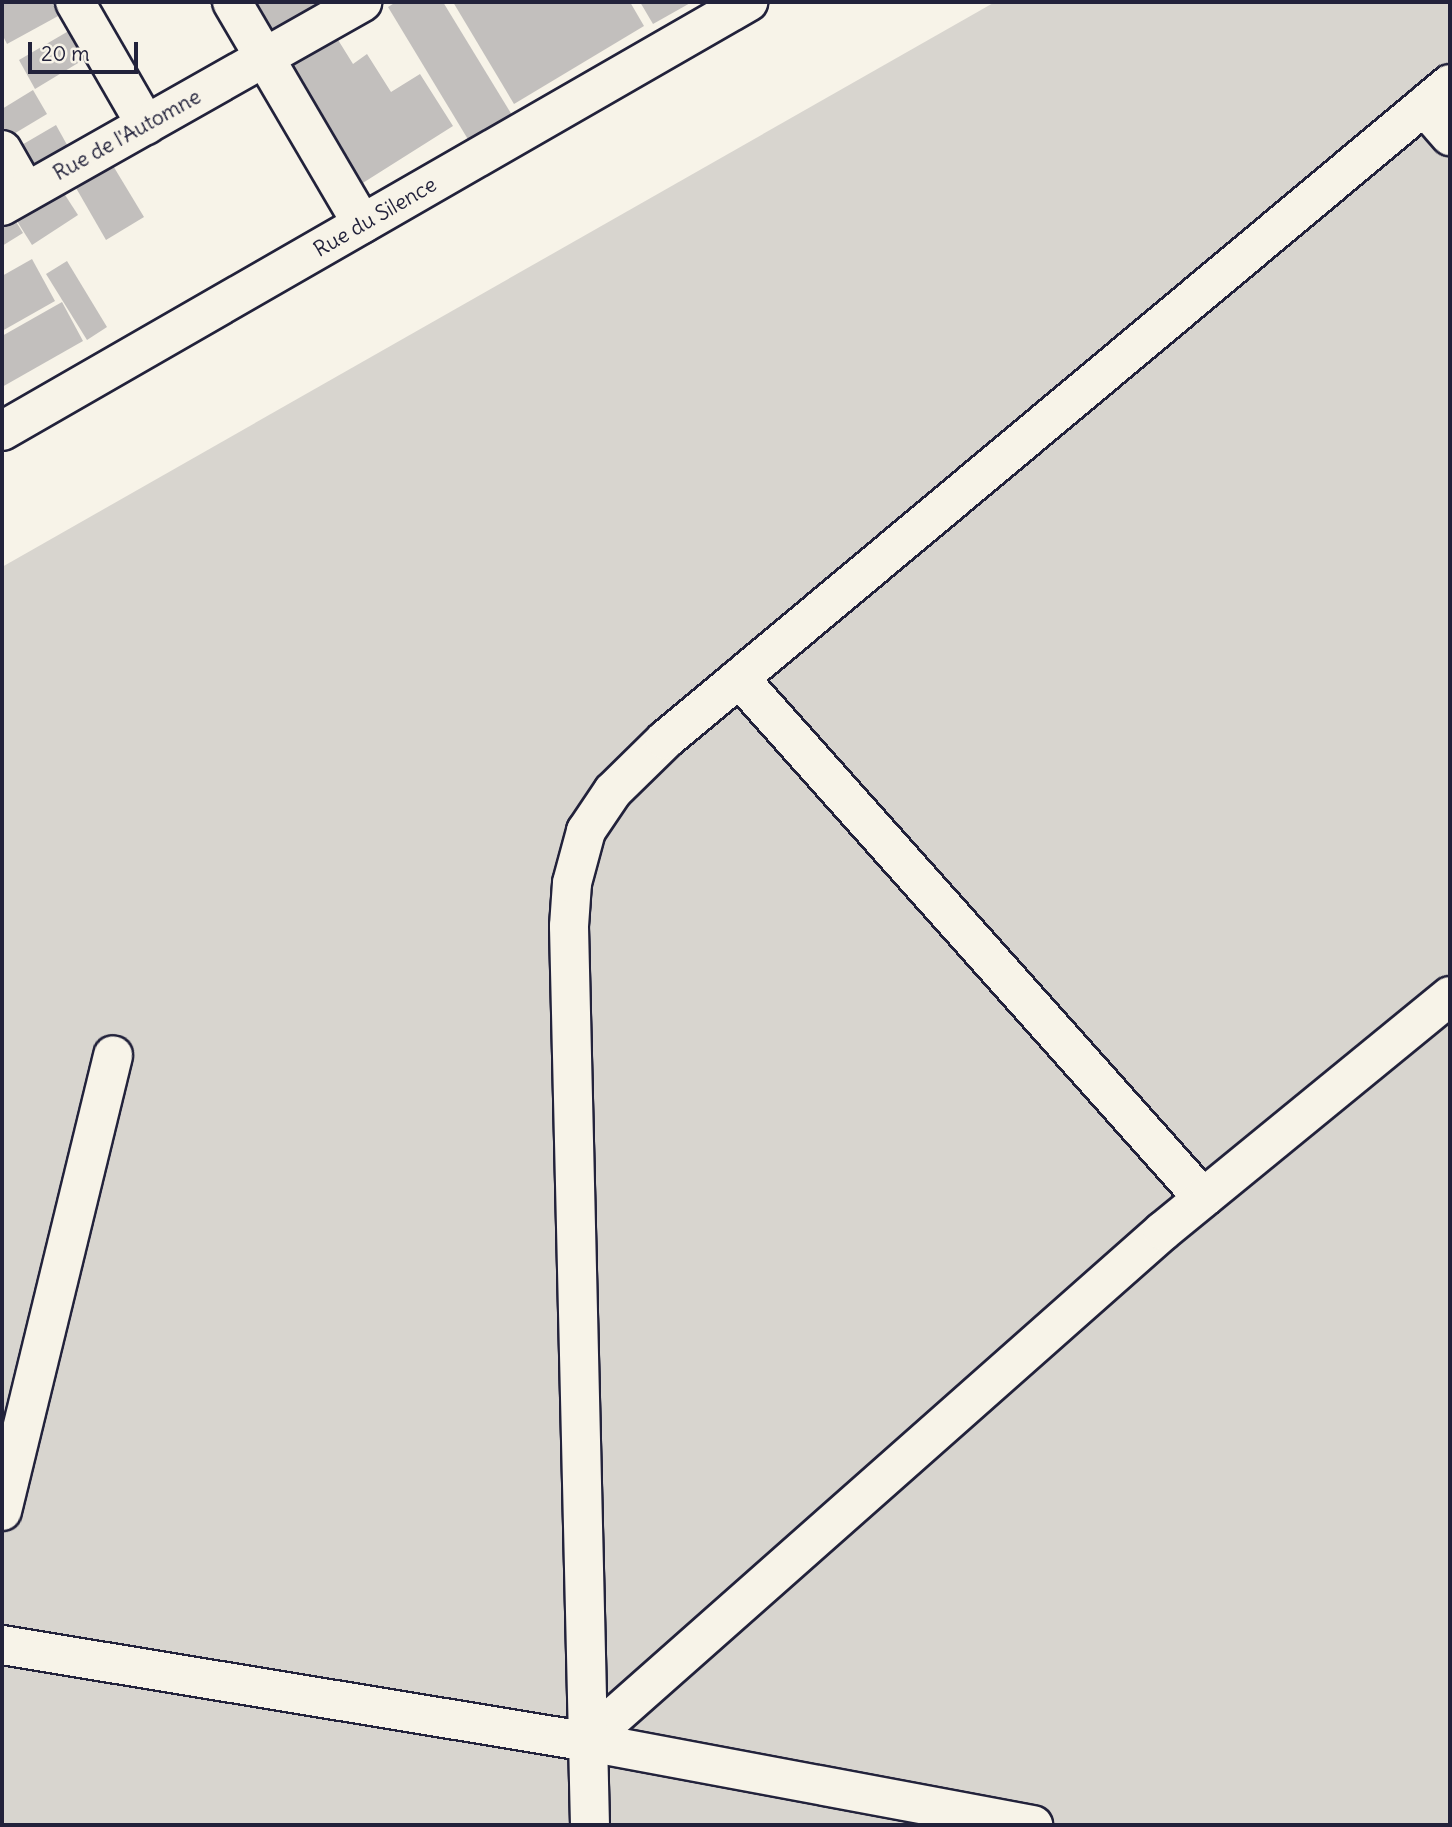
<!DOCTYPE html>
<html>
<head>
<meta charset="utf-8">
<style>
	body { margin:0 }
	#map { position:relative; width:1452px; height:1827px; overflow:hidden; background:#f7f3e8; font-family:Delius,sans-serif }
	div>[style] { position:absolute }
	.green>* { inset:0; background:#d8d5cf }
	.building>* { inset:0; background:#c2bfbd }
	.roads { filter:drop-shadow(2px 0 #22223b) drop-shadow(-2px 0 #22223b) drop-shadow(0 2px #22223b) drop-shadow(0 -2px #22223b) }
	.minor>* { height:38px; margin:-19px; padding:0 19px; transform-origin:19px; border-radius:19px; background:#f7f3e8 }
	span { translate:-50% -50%; white-space:nowrap; text-align:center; line-height:1.15; -webkit-text-stroke:5px #f7f3e8; paint-order:stroke }
	.street-label { font-size:21px; color:#22223b }
	.frame { position:absolute; inset:0; border:4px solid #22223b; pointer-events:none }
	.scale { position:absolute; left:28px; top:42px; width:110px; height:32px; box-sizing:border-box; border:4px solid #22223b; border-top:0; padding-left:9px; font-size:21px; line-height:24px; white-space:nowrap; color:#22223b; -webkit-text-stroke:5px #f7f3e8; paint-order:stroke }
</style>
</head>
<body>
<div id="map">
	<div class="green">
		<i style="clip-path:polygon(995px 2px,1450px 2px,1450px 1825px,2px 1825px,2px 567px)"></i>
	</div>
	<div class="building">
		<i style="clip-path:polygon(2px 2px,52px 2px,60px 15px,7px 44px,2px 34px)"></i>
		<i style="clip-path:polygon(247px 2px,314px 2px,324px 20px,273px 49px)"></i>
		<i style="clip-path:polygon(396px 2px,443px 2px,512px 115px,469px 141px,388px 7px)"></i>
		<i style="clip-path:polygon(453px 2px,630px 2px,644px 26px,514px 104px)"></i>
		<i style="clip-path:polygon(640px 2px,692px 2px,653px 24px)"></i>
		<i style="clip-path:polygon(72px 29px,88px 57px,35px 89px,19px 60px)"></i>
		<i style="clip-path:polygon(335px 35px,353px 64px,367px 54px,391px 92px,420px 74px,453px 126px,358px 186px,284px 67px)"></i>
		<i style="clip-path:polygon(33px 90px,47px 114px,2px 141px,2px 109px)"></i>
		<i style="clip-path:polygon(56px 125px,71px 152px,23px 179px,8px 153px)"></i>
		<i style="clip-path:polygon(109px 159px,144px 217px,106px 240px,72px 181px)"></i>
		<i style="clip-path:polygon(56px 181px,78px 215px,32px 245px,10px 210px)"></i>
		<i style="clip-path:polygon(10px 212px,23px 233px,2px 246px,2px 217px)"></i>
		<i style="clip-path:polygon(32px 259px,55px 301px,2px 331px,2px 276px)"></i>
		<i style="clip-path:polygon(67px 261px,107px 327px,87px 340px,46px 274px)"></i>
		<i style="clip-path:polygon(62px 302px,83px 341px,2px 387px,2px 336px)"></i>
	</div>
	<div class="roads">
		<div class="minor">
			<i style="left:75px;top:2px;width:142px;rotate:60deg"></i>
			<i style="left:232px;top:2px;width:257px;rotate:59.6deg"></i>
			<i style="left:1424px;top:106px;width:40px;rotate:49deg"></i>
			<i style="left:2px;top:150px;width:48px;rotate:60.3deg"></i>
			<i style="left:2px;top:206px;width:414px;rotate:-29.5deg"></i>
			<i style="left:2px;top:431px;width:861px;rotate:-29.9deg"></i>
			<i style="left:739px;top:678px;width:697px;rotate:48.26deg"></i>
			<i style="left:2px;top:1511px;width:469px;rotate:-76.3deg"></i>
			<i style="left:2px;top:1645px;width:595px;rotate:9.38deg"></i>
			<i style="left:589px;top:1742px;width:452px;rotate:10.6deg"></i>
			<i style="left:591px;top:1737px;width:764px;rotate:-41.5deg"></i>
			<i style="left:1163px;top:1231px;width:371px;rotate:-39.3deg"></i>
			<i style="left:590px;top:1825px;width:899px;rotate:-91.34deg"></i>
			<i style="left:569px;top:926px;width:43px;rotate:-86deg"></i>
			<i style="left:572px;top:883px;width:54px;rotate:-74.9deg"></i>
			<i style="left:586px;top:831px;width:48px;rotate:-56deg"></i>
			<i style="left:613px;top:791px;width:73px;rotate:-44.4deg"></i>
			<i style="left:665px;top:740px;width:1023px;rotate:-39.88deg"></i>
		</div>
	</div>
	<div class="street-label">
		<span style="left:127px;top:135px;rotate:-29deg">Rue de l'Automne</span>
		<span style="left:375px;top:217px;rotate:-30deg">Rue du Silence</span>
	</div>
	<div class="frame"></div>
	<div class="scale">20 m</div>
</div>
</body>
</html>
